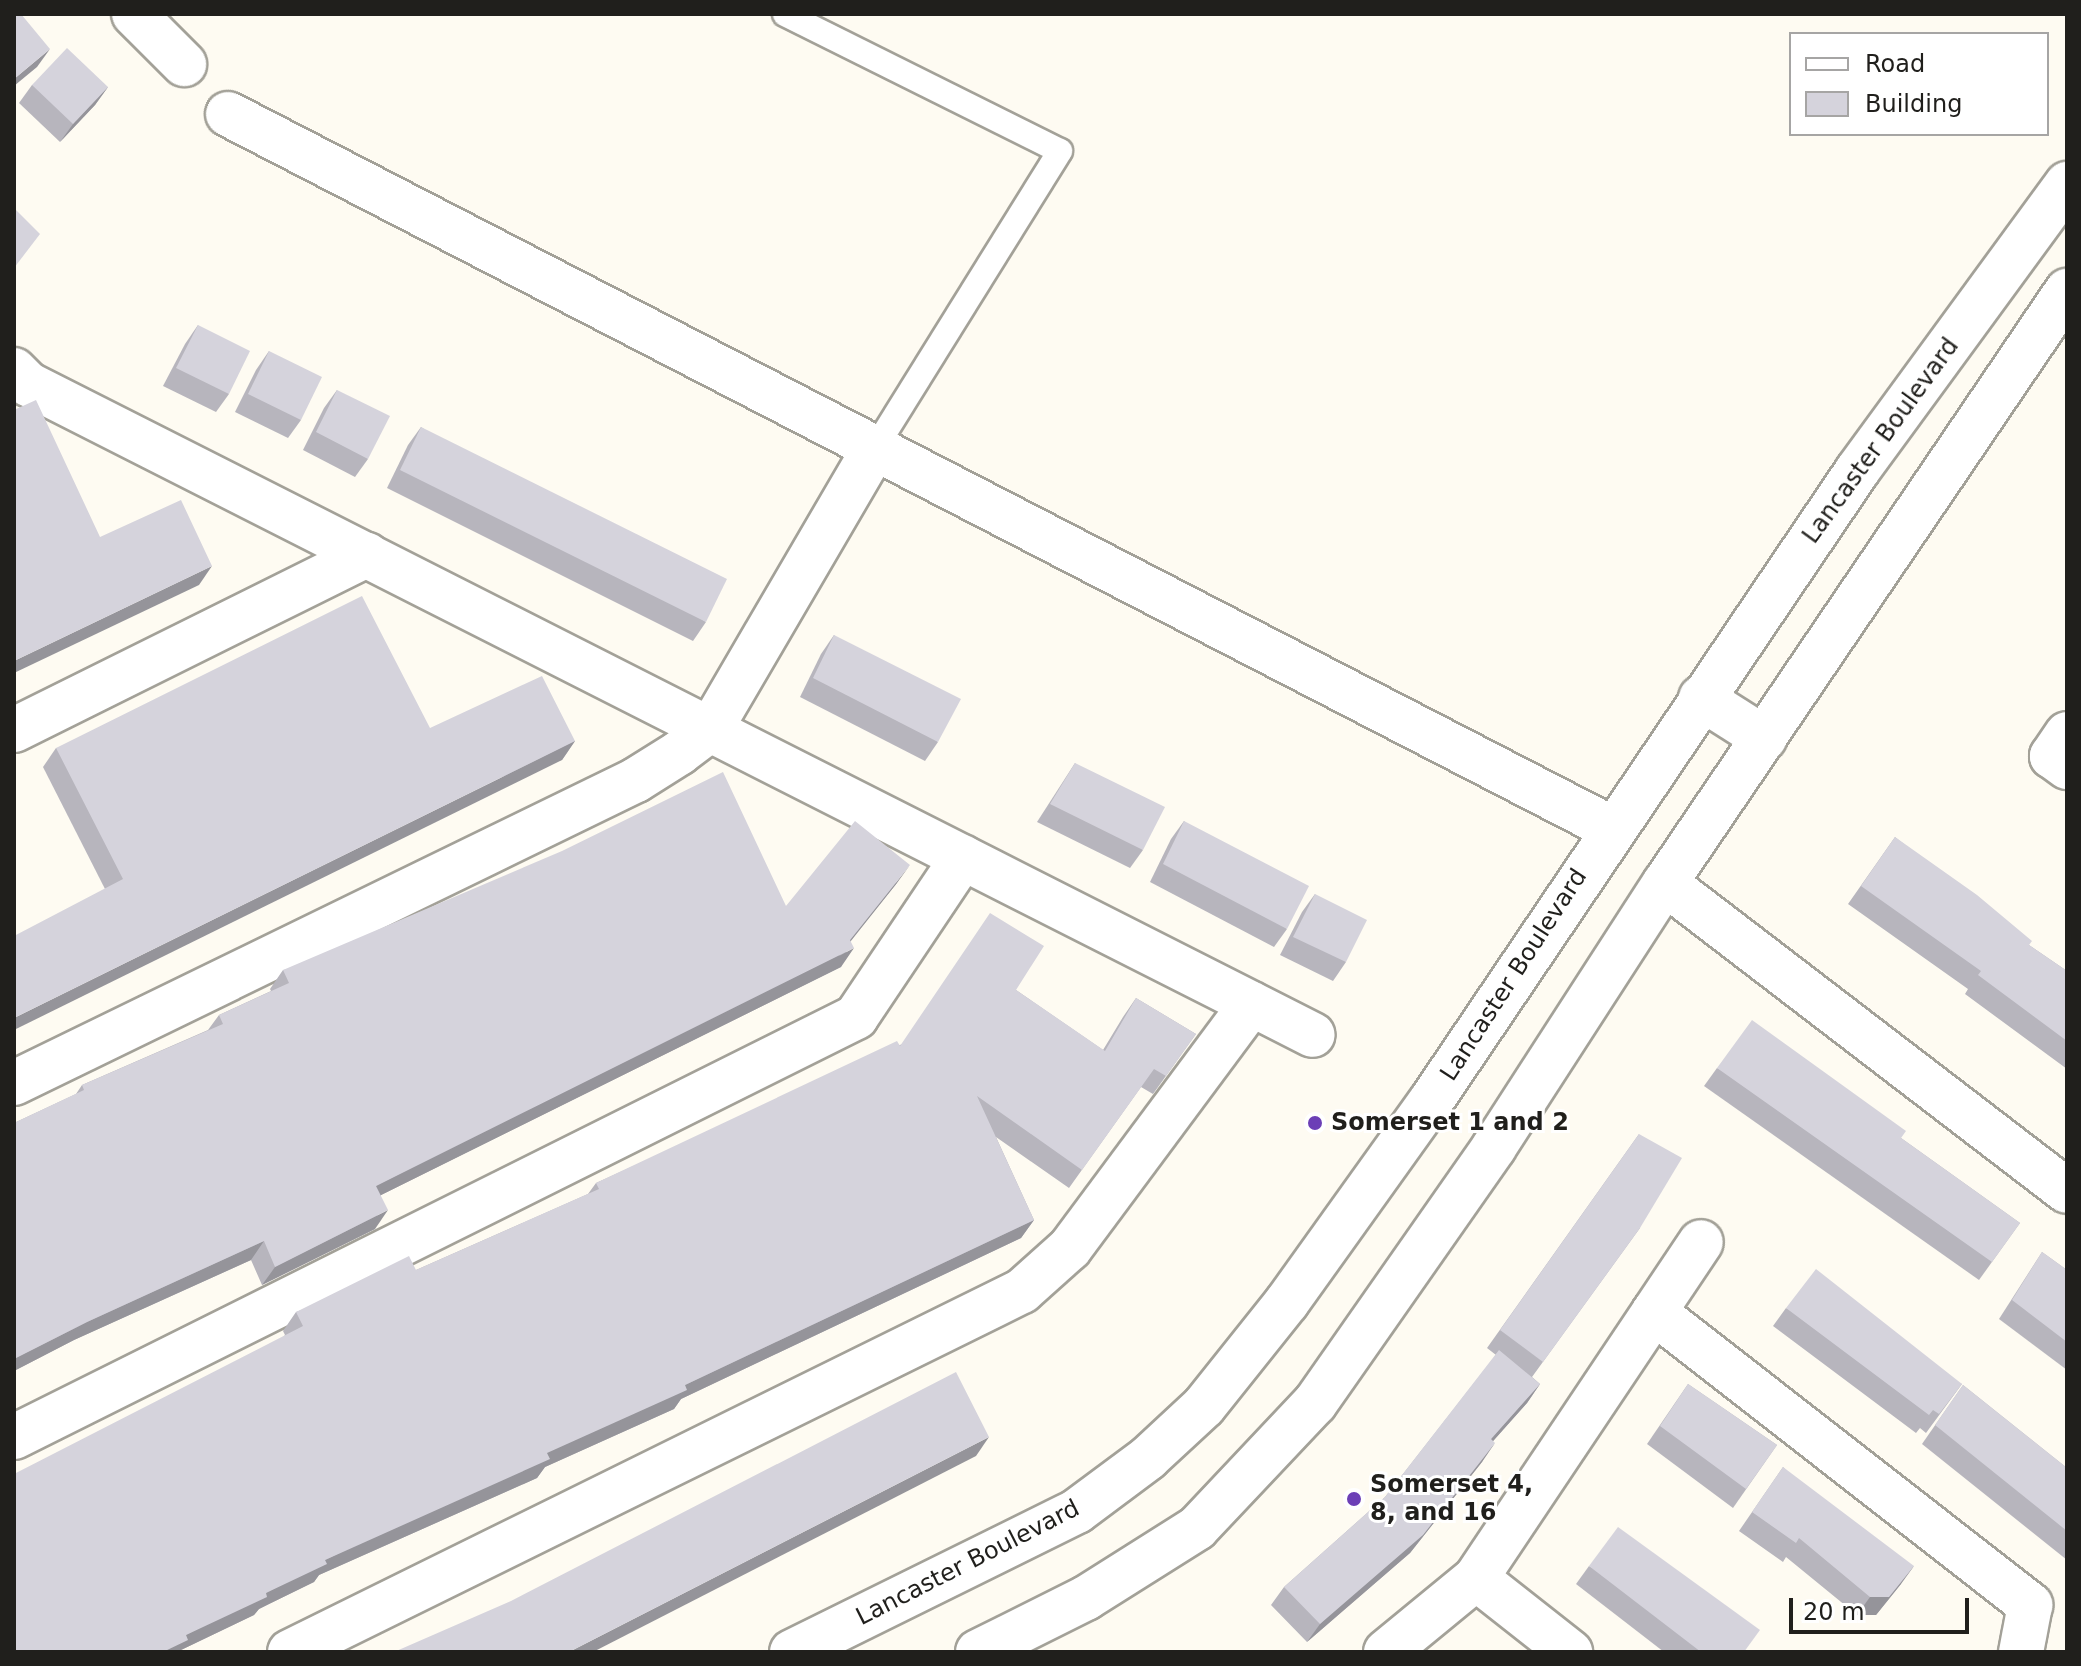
<!DOCTYPE html>
<html>
<head>
<meta charset="utf-8">
<style>
	body { margin:0 }
	#map { position:relative; width:2081px; height:1666px; overflow:hidden; background:#fefbf2; font-family:"DejaVu Sans",sans-serif }
	div>[style] { position:absolute }
	.roads { filter:drop-shadow(2px 0 #a3a198) drop-shadow(-2px 0 #a3a198) drop-shadow(0 2px #a3a198) drop-shadow(0 -2px #a3a198) }
	.lane>* { height:24px; margin:-12px; padding:0 12px; transform-origin:12px; border-radius:12px; background:#fff }
	.street>* { height:44px; margin:-22px; padding:0 22px; transform-origin:22px; border-radius:22px; background:#fff }
	.secondary>* { height:44px; margin:-22px; padding:0 22px; transform-origin:22px; border-radius:22px; background:#fff }
	.wall>* { inset:0; background:#b7b5bd }
	.shaded-wall>* { inset:0; background:#95949a }
	.building>* { inset:0; background:#d5d3dc }
	.dots>* { width:22px; height:22px; translate:-50% -50%; box-sizing:border-box; border:4px solid #fff; border-radius:50% }
	span { translate:-50% -50%; white-space:nowrap; text-align:center; line-height:1.15; -webkit-text-stroke:6px #fff; paint-order:stroke }
	.street-label { font-size:24px; color:#201f1c }
	.poi-label { font-size:24px; color:#201f1c; font-weight:700 }
	.left { translate:0 -50%; text-align:left }
	.frame { position:absolute; inset:0; border:16px solid #201f1c; pointer-events:none }
	.legend { position:absolute; left:1789px; top:32px; width:260px; height:104px; box-sizing:border-box; background:#fff; border:2px solid #a6a5a4; margin:0; padding:10px 14px; list-style:none; font-size:24px; color:#201f1c }
	.legend li { display:flex; align-items:center; gap:16px; height:40px }
	.legend b { width:40px; border:2px solid #a6a5a4 }
	.scale { position:absolute; left:1789px; top:1598px; width:180px; height:36px; box-sizing:border-box; border:4px solid #201f1c; border-top:0; padding-left:10px; font-size:24px; line-height:28px; white-space:nowrap; color:#201f1c; -webkit-text-stroke:6px #fff; paint-order:stroke }
</style>
</head>
<body>
<div id="map">
	<div class="roads">
		<div class="lane">
			<i style="left:785px;top:14px;width:307px;rotate:26.5deg"></i>
			<i style="left:1060px;top:151px;width:350px;rotate:121.9deg"></i>
		</div>
		<div class="street">
			<i style="left:134px;top:14px;width:71px;rotate:45deg"></i>
			<i style="left:228px;top:114px;width:1556px;rotate:27.31deg"></i>
			<i style="left:14px;top:370px;width:20px;rotate:45deg"></i>
			<i style="left:28px;top:384px;width:1440px;rotate:26.87deg"></i>
			<i style="left:14px;top:730px;width:394px;rotate:-26.4deg"></i>
			<i style="left:2067px;top:734px;width:27px;rotate:124deg"></i>
			<i style="left:2052px;top:756px;width:19px;rotate:36deg"></i>
			<i style="left:1665px;top:883px;width:506px;rotate:37.46deg"></i>
			<i style="left:14px;top:1083px;width:692px;rotate:-25.97deg"></i>
			<i style="left:636px;top:780px;width:51px;rotate:-32.1deg"></i>
			<i style="left:679px;top:753px;width:39px;rotate:-37deg"></i>
			<i style="left:710px;top:730px;width:327px;rotate:-59.7deg"></i>
			<i style="left:1654px;top:1312px;width:477px;rotate:37.9deg"></i>
			<i style="left:2030px;top:1605px;width:48px;rotate:100.8deg"></i>
			<i style="left:14px;top:1437px;width:941px;rotate:-26.51deg"></i>
			<i style="left:856px;top:1017px;width:192px;rotate:-56.2deg"></i>
			<i style="left:1476px;top:1578px;width:120px;rotate:38.2deg"></i>
			<i style="left:290px;top:1652px;width:816px;rotate:-26.25deg"></i>
			<i style="left:1022px;top:1291px;width:64px;rotate:-41.9deg"></i>
			<i style="left:1070px;top:1248px;width:304px;rotate:-53.4deg"></i>
			<i style="left:1386px;top:1652px;width:117px;rotate:-39.4deg"></i>
			<i style="left:1476px;top:1578px;width:404px;rotate:-56.2deg"></i>
		</div>
		<div class="secondary">
			<i style="left:1701px;top:698px;width:75px;rotate:32.4deg"></i>
			<i style="left:792px;top:1652px;width:318px;rotate:-26.3deg"></i>
			<i style="left:1077px;top:1511px;width:89px;rotate:-36.7deg"></i>
			<i style="left:1148px;top:1458px;width:76px;rotate:-42.9deg"></i>
			<i style="left:1204px;top:1406px;width:133px;rotate:-51.4deg"></i>
			<i style="left:1287px;top:1302px;width:247px;rotate:-54.4deg"></i>
			<i style="left:1431px;top:1101px;width:761px;rotate:-55.93deg"></i>
			<i style="left:1857px;top:471px;width:356px;rotate:-53.8deg"></i>
			<i style="left:978px;top:1652px;width:121px;rotate:-26.6deg"></i>
			<i style="left:1086px;top:1598px;width:131px;rotate:-32.2deg"></i>
			<i style="left:1197px;top:1528px;width:172px;rotate:-46.7deg"></i>
			<i style="left:1315px;top:1403px;width:312px;rotate:-55deg"></i>
			<i style="left:1494px;top:1147px;width:315px;rotate:-57.1deg"></i>
			<i style="left:1665px;top:883px;width:716px;rotate:-55.82deg"></i>
		</div>
	</div>
	<div class="wall">
		<i style="clip-path:polygon(32px 85px,108px 87px,95px 105px,60px 142px,19px 103px)"></i>
		<i style="clip-path:polygon(198px 325px,229px 394px,216px 412px,163px 386px,185px 344px)"></i>
		<i style="clip-path:polygon(269px 351px,301px 420px,288px 438px,235px 412px,256px 370px)"></i>
		<i style="clip-path:polygon(337px 390px,368px 459px,355px 477px,303px 450px,324px 408px)"></i>
		<i style="clip-path:polygon(421px 427px,706px 622px,693px 641px,387px 488px,408px 445px)"></i>
		<i style="clip-path:polygon(834px 635px,938px 742px,925px 761px,800px 697px,821px 654px)"></i>
		<i style="clip-path:polygon(430px 728px,575px 741px,562px 760px,105px 889px,43px 767px,56px 748px)"></i>
		<i style="clip-path:polygon(1075px 763px,1143px 850px,1130px 868px,1037px 822px)"></i>
		<i style="clip-path:polygon(1184px 821px,1287px 929px,1274px 947px,1150px 882px,1171px 839px)"></i>
		<i style="clip-path:polygon(1895px 837px,2029px 945px,2067px 971px,2067px 1069px,1965px 994px,1968px 989px,1848px 904px)"></i>
		<i style="clip-path:polygon(897px 883px,850px 941px,841px 967px,381px 1195px,375px 1229px,262px 1285px,251px 1260px,74px 1340px,14px 1371px,14px 1123px,76px 1094px,82px 1085px,208px 1030px,219px 1015px,271px 991px,270px 989px,283px 970px,786px 906px)"></i>
		<i style="clip-path:polygon(1315px 894px,1346px 962px,1333px 981px,1280px 955px,1302px 912px)"></i>
		<i style="clip-path:polygon(1016px 990px,1103px 1050px,1123px 1017px,1136px 998px,1196px 1034px,1153px 1094px,1141px 1087px,1069px 1188px,996px 1137px,1034px 1220px,1021px 1238px,681px 1399px,674px 1409px,545px 1467px,537px 1478px,319px 1575px,314px 1582px,259px 1609px,254px 1615px,181px 1650px,179px 1652px,14px 1652px,285px 1335px,283px 1331px,296px 1312px,416px 1270px,588px 1194px,596px 1183px,900px 1045px)"></i>
		<i style="clip-path:polygon(1717px 1068px,1901px 1138px,2020px 1223px,1979px 1280px,1704px 1086px)"></i>
		<i style="clip-path:polygon(1639px 1134px,1640px 1228px,1532px 1377px,1540px 1384px,1527px 1403px,1493px 1441px,1482px 1462px,1410px 1553px,1307px 1642px,1271px 1605px,1284px 1587px,1385px 1497px,1496px 1355px,1487px 1348px)"></i>
		<i style="clip-path:polygon(2042px 1252px,2067px 1270px,2067px 1370px,1999px 1319px)"></i>
		<i style="clip-path:polygon(1786px 1308px,1962px 1384px,1926px 1433px,1920px 1428px,1916px 1433px,1773px 1326px)"></i>
		<i style="clip-path:polygon(1688px 1384px,1777px 1445px,1733px 1508px,1647px 1444px)"></i>
		<i style="clip-path:polygon(1963px 1385px,2067px 1468px,2067px 1560px,1922px 1444px)"></i>
		<i style="clip-path:polygon(1783px 1467px,1901px 1584px,1876px 1615px,1857px 1615px,1786px 1557px,1783px 1562px,1739px 1531px)"></i>
		<i style="clip-path:polygon(1589px 1566px,1744px 1652px,1664px 1652px,1576px 1584px)"></i>
	</div>
	<div class="shaded-wall">
		<i style="clip-path:polygon(50px 49px,37px 67px,14px 86px,14px 79px)"></i>
		<i style="clip-path:polygon(108px 87px,95px 105px,60px 142px,73px 124px)"></i>
		<i style="clip-path:polygon(212px 566px,199px 585px,14px 673px,14px 661px)"></i>
		<i style="clip-path:polygon(575px 741px,562px 760px,14px 1030px,14px 1018px)"></i>
		<i style="clip-path:polygon(910px 865px,897px 883px,839px 956px,854px 948px,841px 967px,363px 1204px,376px 1186px,850px 940px)"></i>
		<i style="clip-path:polygon(388px 1210px,375px 1229px,262px 1285px,275px 1267px)"></i>
		<i style="clip-path:polygon(1034px 1220px,1021px 1238px,681px 1399px,674px 1409px,545px 1467px,537px 1478px,319px 1575px,314px 1582px,259px 1609px,254px 1615px,181px 1650px,179px 1652px,163px 1652px,186px 1635px,266px 1593px,325px 1560px,685px 1385px)"></i>
		<i style="clip-path:polygon(264px 1241px,251px 1260px,74px 1340px,14px 1371px,14px 1359px,87px 1322px)"></i>
		<i style="clip-path:polygon(1540px 1384px,1527px 1403px,1478px 1458px,1491px 1439px)"></i>
		<i style="clip-path:polygon(989px 1437px,976px 1456px,593px 1652px,569px 1652px)"></i>
		<i style="clip-path:polygon(1495px 1443px,1482px 1462px,1410px 1553px,1307px 1642px,1320px 1624px)"></i>
		<i style="clip-path:polygon(1914px 1566px,1901px 1584px,1876px 1615px,1857px 1615px,1870px 1597px)"></i>
	</div>
	<div class="building">
		<i style="clip-path:polygon(14px 14px,21px 14px,50px 49px,14px 79px)"></i>
		<i style="clip-path:polygon(67px 48px,108px 87px,73px 124px,32px 85px)"></i>
		<i style="clip-path:polygon(14px 208px,40px 234px,14px 268px)"></i>
		<i style="clip-path:polygon(198px 325px,250px 351px,229px 394px,176px 368px)"></i>
		<i style="clip-path:polygon(269px 351px,322px 377px,301px 420px,248px 394px)"></i>
		<i style="clip-path:polygon(337px 390px,390px 416px,368px 459px,316px 432px)"></i>
		<i style="clip-path:polygon(36px 400px,100px 537px,181px 500px,212px 566px,14px 661px,14px 410px)"></i>
		<i style="clip-path:polygon(421px 427px,727px 579px,706px 622px,400px 470px)"></i>
		<i style="clip-path:polygon(362px 596px,430px 728px,542px 676px,575px 741px,14px 1018px,14px 936px,123px 879px,56px 748px)"></i>
		<i style="clip-path:polygon(834px 635px,961px 699px,938px 742px,813px 678px)"></i>
		<i style="clip-path:polygon(1075px 763px,1165px 807px,1143px 850px,1050px 804px)"></i>
		<i style="clip-path:polygon(723px 772px,786px 906px,855px 821px,910px 865px,850px 940px,854px 948px,376px 1186px,388px 1210px,275px 1267px,264px 1241px,87px 1322px,14px 1359px,14px 1123px,84px 1090px,82px 1085px,223px 1024px,219px 1015px,289px 983px,283px 970px,562px 851px)"></i>
		<i style="clip-path:polygon(1184px 821px,1309px 886px,1287px 929px,1163px 864px)"></i>
		<i style="clip-path:polygon(1895px 837px,1977px 895px,2032px 941px,2029px 945px,2067px 971px,2067px 1041px,1978px 975px,1981px 971px,1861px 886px)"></i>
		<i style="clip-path:polygon(1315px 894px,1367px 920px,1346px 962px,1293px 937px)"></i>
		<i style="clip-path:polygon(990px 913px,1044px 946px,1016px 990px,1105px 1051px,1136px 998px,1196px 1034px,1166px 1076px,1154px 1069px,1082px 1170px,977px 1096px,1034px 1220px,685px 1385px,687px 1390px,547px 1453px,550px 1459px,325px 1560px,327px 1564px,266px 1593px,267px 1597px,186px 1635px,188px 1640px,163px 1652px,14px 1652px,14px 1474px,303px 1326px,296px 1312px,409px 1256px,416px 1270px,599px 1189px,596px 1183px,897px 1041px,900px 1046px)"></i>
		<i style="clip-path:polygon(1752px 1020px,1906px 1131px,1901px 1138px,2020px 1223px,1992px 1262px,1717px 1068px)"></i>
		<i style="clip-path:polygon(1639px 1134px,1682px 1158px,1640px 1228px,1543px 1362px,1500px 1330px)"></i>
		<i style="clip-path:polygon(2042px 1252px,2067px 1270px,2067px 1342px,2012px 1300px)"></i>
		<i style="clip-path:polygon(1816px 1269px,1962px 1384px,1939px 1414px,1933px 1410px,1929px 1415px,1786px 1308px)"></i>
		<i style="clip-path:polygon(1499px 1350px,1540px 1384px,1491px 1439px,1495px 1443px,1423px 1535px,1320px 1624px,1284px 1587px,1385px 1497px)"></i>
		<i style="clip-path:polygon(956px 1372px,989px 1437px,569px 1652px,394px 1652px,511px 1601px)"></i>
		<i style="clip-path:polygon(1688px 1384px,1777px 1445px,1746px 1489px,1660px 1426px)"></i>
		<i style="clip-path:polygon(1963px 1385px,2067px 1468px,2067px 1531px,1935px 1425px)"></i>
		<i style="clip-path:polygon(1783px 1467px,1914px 1566px,1889px 1597px,1870px 1597px,1799px 1538px,1796px 1543px,1752px 1512px)"></i>
		<i style="clip-path:polygon(1618px 1527px,1760px 1630px,1744px 1652px,1701px 1652px,1589px 1566px)"></i>
	</div>
	<div class="dots">
		<i style="left:1315px;top:1123px;background:#6c3fb6"></i>
		<i style="left:1354px;top:1499px;background:#6c3fb6"></i>
	</div>
	<div class="street-label">
		<span style="left:1881px;top:441px;rotate:-54deg">Lancaster Boulevard</span>
		<span style="left:1514px;top:975px;rotate:-57deg">Lancaster Boulevard</span>
		<span style="left:968px;top:1563px;rotate:-27deg">Lancaster Boulevard</span>
	</div>
	<div class="poi-label">
		<span class="left" style="left:1331px;top:1123px">Somerset 1 and 2</span>
		<span class="left" style="left:1370px;top:1499px">Somerset 4,<br>8, and 16</span>
	</div>
	<div class="frame"></div>
	<ul class="legend">
	<li><b style="height:10px;background:#fff"></b>Road</li>
	<li><b style="height:22px;background:#d5d3dc"></b>Building</li>
	</ul>
	<div class="scale">20 m</div>
</div>
</body>
</html>
